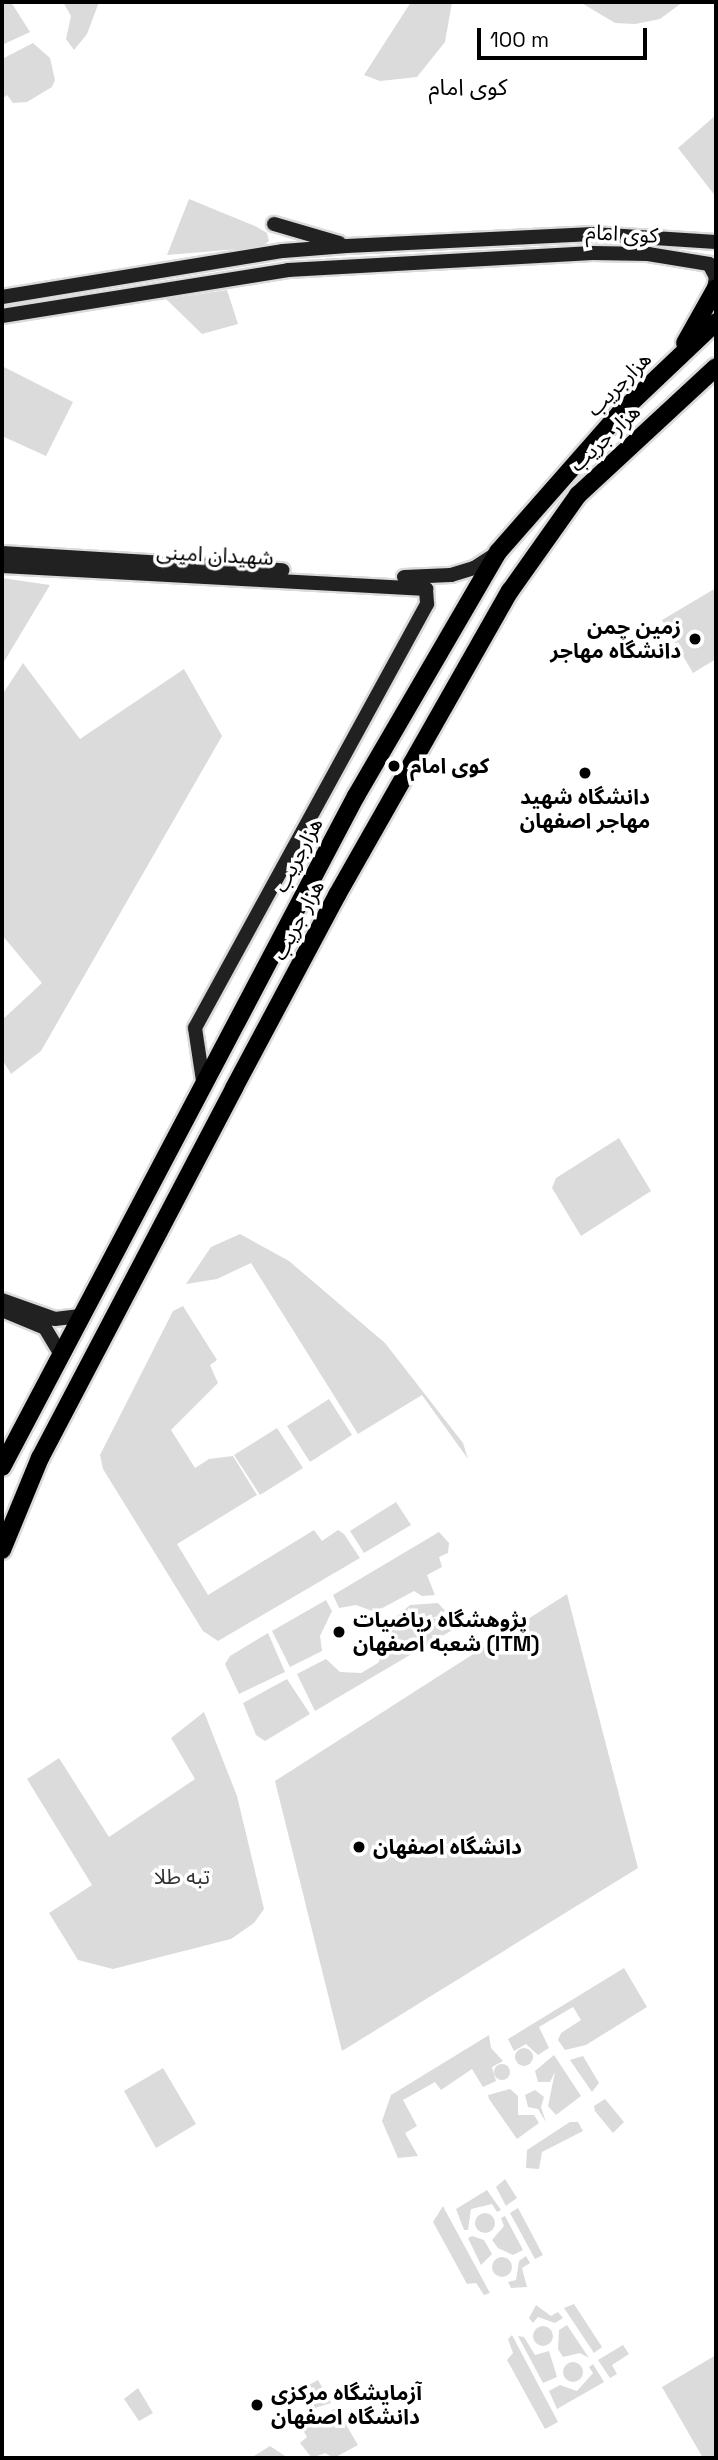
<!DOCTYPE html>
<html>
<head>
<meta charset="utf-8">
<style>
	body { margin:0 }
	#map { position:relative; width:718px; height:2460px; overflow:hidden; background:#fff; font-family:"Space Grotesk","Noto Sans Arabic",sans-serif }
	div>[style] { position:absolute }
	.green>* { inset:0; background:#dbdbdb }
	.round { border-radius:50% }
	.roads { filter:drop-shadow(2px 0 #dbdbdb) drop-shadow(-2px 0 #dbdbdb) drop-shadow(0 2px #dbdbdb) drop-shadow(0 -2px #dbdbdb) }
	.secondary>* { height:14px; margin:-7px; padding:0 7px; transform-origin:7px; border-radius:7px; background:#212121 }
	.primary>* { height:18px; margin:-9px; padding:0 9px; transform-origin:9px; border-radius:9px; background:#000 }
	.dots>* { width:19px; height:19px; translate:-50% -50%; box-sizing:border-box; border:4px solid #fff; border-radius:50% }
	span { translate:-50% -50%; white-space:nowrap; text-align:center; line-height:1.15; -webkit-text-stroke:7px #fff; paint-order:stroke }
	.street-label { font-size:21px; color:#000 }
	.poi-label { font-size:21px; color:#000; font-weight:700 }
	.right { translate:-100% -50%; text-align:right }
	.left { translate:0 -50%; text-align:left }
	.park-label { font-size:21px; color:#323232 }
	.neighbourhood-label { font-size:23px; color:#000 }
	.frame { position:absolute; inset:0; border:4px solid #000; pointer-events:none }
	.scale { position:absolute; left:477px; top:28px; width:170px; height:32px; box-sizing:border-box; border:4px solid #000; border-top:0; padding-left:9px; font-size:21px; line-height:24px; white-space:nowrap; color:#000; -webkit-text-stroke:5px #fff; paint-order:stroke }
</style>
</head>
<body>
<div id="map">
	<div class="green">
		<i style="clip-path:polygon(2px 2px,11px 2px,30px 32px,2px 45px)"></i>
		<i style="clip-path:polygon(63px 2px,99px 2px,87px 34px,74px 50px,66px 39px,71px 16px)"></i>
		<i style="clip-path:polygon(411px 2px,452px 2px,445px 42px,417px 77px,380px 81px,364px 75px)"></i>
		<i style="clip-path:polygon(580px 2px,683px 2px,660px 19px,635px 24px,615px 23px)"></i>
		<i style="clip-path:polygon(33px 43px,50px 58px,55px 80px,52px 87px,27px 102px,13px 103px,7px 95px,2px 99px,2px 59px)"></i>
		<i style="clip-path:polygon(716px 115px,716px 197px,678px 148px)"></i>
		<i style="clip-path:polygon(189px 199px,257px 227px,267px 233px,269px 241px,262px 247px,167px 255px)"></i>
		<i style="clip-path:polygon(227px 290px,238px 324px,202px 334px,166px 299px)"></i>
		<i style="clip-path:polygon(2px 366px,73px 402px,46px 456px,2px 436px)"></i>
		<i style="clip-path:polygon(2px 578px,50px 585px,2px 665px)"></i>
		<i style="clip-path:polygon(716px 588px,716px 659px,693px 673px,662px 620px)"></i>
		<i style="clip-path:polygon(23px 663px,80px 739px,184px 669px,222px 736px,41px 1051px,11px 1074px,2px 1059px,2px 1020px,42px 983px,2px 935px,2px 695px)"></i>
		<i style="clip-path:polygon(619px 1138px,651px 1191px,581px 1236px,552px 1188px,556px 1178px)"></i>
		<i style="clip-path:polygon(240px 1234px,289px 1261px,385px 1343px,463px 1443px,468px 1459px,422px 1395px,358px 1434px,251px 1263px,217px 1279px,186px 1284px,211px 1247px)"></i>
		<i style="clip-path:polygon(183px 1306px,217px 1360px,210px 1365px,218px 1383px,171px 1430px,195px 1468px,209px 1459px,233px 1456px,257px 1495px,177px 1544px,208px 1595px,314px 1530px,322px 1541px,338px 1530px,344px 1534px,360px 1558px,218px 1641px,203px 1631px,103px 1469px,100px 1455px,173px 1311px)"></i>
		<i style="clip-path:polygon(329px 1399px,352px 1435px,310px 1462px,287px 1426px)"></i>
		<i style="clip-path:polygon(277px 1428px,303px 1468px,260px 1495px,234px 1455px)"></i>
		<i style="clip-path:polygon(396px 1502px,411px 1525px,364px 1553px,350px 1531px)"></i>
		<i style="clip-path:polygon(439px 1532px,449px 1543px,448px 1553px,439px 1557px,442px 1567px,427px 1575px,435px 1595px,422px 1596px,414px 1591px,375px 1612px,356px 1605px,339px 1608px,333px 1595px)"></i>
		<i style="clip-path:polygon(567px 1594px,638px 1868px,342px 2051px,275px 1781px)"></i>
		<i style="clip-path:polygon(326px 1600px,332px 1611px,320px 1636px,322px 1651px,290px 1667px,272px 1631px)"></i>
		<i style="clip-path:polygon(438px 1603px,458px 1625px,454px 1629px,315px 1711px,297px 1674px,326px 1659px,340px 1672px,361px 1673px,378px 1663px,388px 1646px,388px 1624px,410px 1605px)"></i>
		<i style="clip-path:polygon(268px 1633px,285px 1672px,239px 1694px,225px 1664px,230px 1656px)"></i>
		<i style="clip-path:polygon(287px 1679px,310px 1714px,265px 1741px,256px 1735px,243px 1703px)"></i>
		<i style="clip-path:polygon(204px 1712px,237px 1796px,264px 1909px,254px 1923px,231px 1939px,113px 1969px,78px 1960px,49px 1913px,92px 1885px,27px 1779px,59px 1758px,109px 1837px,195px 1779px,171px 1738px)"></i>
		<i style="clip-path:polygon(624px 1968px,647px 2007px,586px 2045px,565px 2050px,558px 2040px,561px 2033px,581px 2020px,573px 2007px,539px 2027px,549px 2048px,538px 2055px,526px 2044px,514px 2051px,508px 2039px)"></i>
		<i style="clip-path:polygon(489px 2035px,491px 2048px,503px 2061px,492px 2067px,496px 2081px,483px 2087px,472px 2069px,441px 2090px,435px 2082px,403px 2100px,417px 2126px,405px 2133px,418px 2156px,398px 2158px,382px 2121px,391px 2095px)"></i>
		<i class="round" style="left:515px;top:2048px;width:18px;height:18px"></i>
		<i style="clip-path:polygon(554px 2055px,581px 2096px,556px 2115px,548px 2106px,555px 2072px,550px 2082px,538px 2082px,535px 2071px)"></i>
		<i style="clip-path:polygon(583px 2056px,599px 2083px,592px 2092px,570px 2060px)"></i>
		<i class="round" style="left:494px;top:2064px;width:16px;height:16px"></i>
		<i style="clip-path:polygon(163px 2068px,196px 2124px,156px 2148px,124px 2091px)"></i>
		<i style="clip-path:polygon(510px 2089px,518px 2096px,518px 2115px,534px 2115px,539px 2123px,517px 2139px,489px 2099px,488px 2095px)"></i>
		<i style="clip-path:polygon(535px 2090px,544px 2097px,541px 2107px,546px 2122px,538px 2109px,528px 2107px,525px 2095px)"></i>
		<i style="clip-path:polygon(605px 2099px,624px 2122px,613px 2133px,595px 2111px,594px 2106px)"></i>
		<i style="clip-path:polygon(570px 2122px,578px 2122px,583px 2131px,542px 2152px,539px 2169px,526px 2168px,527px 2150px)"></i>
		<i style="clip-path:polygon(505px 2179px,517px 2198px,506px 2206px,496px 2187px)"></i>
		<i style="clip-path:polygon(487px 2190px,501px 2210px,497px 2212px,492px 2204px,471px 2209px,468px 2230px,464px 2230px,456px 2209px)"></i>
		<i style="clip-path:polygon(443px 2206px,445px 2210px,490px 2293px,484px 2295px,476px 2283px,467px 2284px,433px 2222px)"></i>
		<i style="clip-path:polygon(518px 2208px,543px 2255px,535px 2259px,510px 2213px)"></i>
		<i class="round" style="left:475px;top:2213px;width:20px;height:20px"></i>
		<i style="clip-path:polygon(505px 2216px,523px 2250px,513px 2255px,498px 2248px,492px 2240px,504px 2226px,501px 2218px)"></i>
		<i style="clip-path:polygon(472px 2236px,484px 2240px,492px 2254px,481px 2265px,468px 2238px)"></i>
		<i style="clip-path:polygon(526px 2256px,530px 2263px,522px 2268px,527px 2287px,511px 2288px,508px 2282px,516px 2280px,519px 2261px)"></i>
		<i class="round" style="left:492px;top:2257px;width:20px;height:20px"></i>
		<i style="clip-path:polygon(574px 2304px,602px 2347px,594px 2353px,564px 2308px)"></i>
		<i style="clip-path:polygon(536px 2305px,551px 2316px,558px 2312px,563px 2318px,555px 2323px,538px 2317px,533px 2323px,529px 2318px)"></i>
		<i style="clip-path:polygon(567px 2325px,589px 2358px,580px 2353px,563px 2357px,558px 2349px,559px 2330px)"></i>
		<i class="round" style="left:533px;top:2326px;width:20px;height:20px"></i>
		<i style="clip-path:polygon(512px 2335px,558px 2422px,545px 2429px,507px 2360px,513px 2353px,508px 2339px)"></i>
		<i style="clip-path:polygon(518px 2336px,524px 2337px,535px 2355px,549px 2351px,557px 2377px,543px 2383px)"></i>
		<i style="clip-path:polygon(623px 2345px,629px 2354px,612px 2365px,617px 2374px,610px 2378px,598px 2360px)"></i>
		<i style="clip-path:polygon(716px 2355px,716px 2458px,703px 2458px,662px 2387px)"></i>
		<i class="round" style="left:563px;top:2362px;width:20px;height:20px"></i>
		<i style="clip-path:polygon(593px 2364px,604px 2382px,557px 2409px,549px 2391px,560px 2385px,577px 2391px,593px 2373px,589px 2367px)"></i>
		<i style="clip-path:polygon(318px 2380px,331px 2403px,315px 2408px,305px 2387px)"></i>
		<i style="clip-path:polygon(138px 2388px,153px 2413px,139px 2421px,124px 2399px)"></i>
		<i style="clip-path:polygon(336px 2408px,358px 2445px,334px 2458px,325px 2453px,312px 2458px,300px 2443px,307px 2437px,300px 2425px)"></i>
		<i style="clip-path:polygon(270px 2446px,288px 2458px,251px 2458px)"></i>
	</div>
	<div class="roads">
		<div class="secondary">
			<i style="left:274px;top:224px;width:68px;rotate:16.3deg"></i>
			<i style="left:2px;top:297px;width:285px;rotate:-9.3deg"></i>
			<i style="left:283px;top:251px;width:64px;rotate:-4.5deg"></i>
			<i style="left:347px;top:246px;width:246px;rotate:-2.8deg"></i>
			<i style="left:593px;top:234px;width:123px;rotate:3.7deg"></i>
			<i style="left:2px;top:316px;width:290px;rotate:-9.1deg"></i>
			<i style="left:288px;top:270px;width:305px;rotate:-3.2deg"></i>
			<i style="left:593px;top:253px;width:55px;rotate:1deg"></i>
			<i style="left:648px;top:254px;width:62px;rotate:9.3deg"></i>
			<i style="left:709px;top:264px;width:15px;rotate:62deg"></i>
			<i style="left:716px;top:277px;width:17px;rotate:100deg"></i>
			<i style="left:2px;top:553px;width:281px;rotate:3.5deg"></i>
			<i style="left:2px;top:566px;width:425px;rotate:3.1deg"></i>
			<i style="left:426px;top:589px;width:15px;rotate:86deg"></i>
			<i style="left:427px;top:604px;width:483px;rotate:118.7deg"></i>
			<i style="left:195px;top:1028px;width:54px;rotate:81.4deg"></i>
			<i style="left:404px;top:577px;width:47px;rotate:-2.4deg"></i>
			<i style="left:451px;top:575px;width:24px;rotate:-17deg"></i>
			<i style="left:474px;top:568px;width:27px;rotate:-33deg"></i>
			<i style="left:2px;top:1300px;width:56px;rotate:19.7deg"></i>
			<i style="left:55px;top:1319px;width:25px;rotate:-7deg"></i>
			<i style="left:2px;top:1310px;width:47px;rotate:22.7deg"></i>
			<i style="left:45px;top:1328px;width:29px;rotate:59deg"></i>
		</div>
		<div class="primary">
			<i style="left:685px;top:343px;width:63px;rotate:-60.6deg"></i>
			<i style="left:2px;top:1467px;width:759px;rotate:-62.19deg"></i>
			<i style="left:356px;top:796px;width:282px;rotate:-59.8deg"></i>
			<i style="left:498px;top:552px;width:185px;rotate:-48.7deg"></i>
			<i style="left:620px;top:413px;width:132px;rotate:-43.5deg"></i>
			<i style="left:2px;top:1550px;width:100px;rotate:-67.6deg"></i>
			<i style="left:40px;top:1458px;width:418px;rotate:-62.3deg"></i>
			<i style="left:234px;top:1088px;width:219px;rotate:-61.9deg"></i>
			<i style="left:337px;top:895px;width:350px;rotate:-60.4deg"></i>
			<i style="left:510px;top:591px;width:118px;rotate:-54.7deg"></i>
			<i style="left:578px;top:495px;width:188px;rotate:-42.8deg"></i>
		</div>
	</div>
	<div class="dots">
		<i style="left:695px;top:639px;background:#000"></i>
		<i style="left:394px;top:766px;background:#000"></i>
		<i style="left:585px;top:773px;background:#000"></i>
		<i style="left:339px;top:1632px;background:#000"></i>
		<i style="left:359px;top:1847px;background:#000"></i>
		<i style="left:257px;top:2405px;background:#000"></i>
	</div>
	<div class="street-label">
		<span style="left:622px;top:234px;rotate:3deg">کوی امام</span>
		<span style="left:619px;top:384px;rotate:-45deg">هزارجریب</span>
		<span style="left:605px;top:438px;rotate:-43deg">هزار جریب</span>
		<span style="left:215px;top:555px;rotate:3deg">شهیدان امینی</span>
		<span style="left:298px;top:855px;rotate:-62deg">هزارجریب</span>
		<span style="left:298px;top:920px;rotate:-62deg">هزار جریب</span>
	</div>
	<div class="poi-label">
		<span class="right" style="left:681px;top:639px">زمین چمن<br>دانشگاه مهاجر</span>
		<span class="left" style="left:410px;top:766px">کوی امام</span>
		<span style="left:585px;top:809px">دانشگاه شهید<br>مهاجر اصفهان</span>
		<span class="left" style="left:353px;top:1632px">پژوهشگاه رياضيات<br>شعبه اصفهان (ITM)</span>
		<span class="left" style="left:373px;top:1847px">دانشگاه اصفهان</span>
		<span class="left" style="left:271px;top:2405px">آزمایشگاه مرکزی<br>دانشگاه اصفهان</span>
	</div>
	<div class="park-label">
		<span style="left:182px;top:1877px">تبه طلا</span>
	</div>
	<div class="neighbourhood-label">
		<span style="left:468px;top:87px">کوی امام</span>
	</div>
	<div class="frame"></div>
	<div class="scale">100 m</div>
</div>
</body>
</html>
